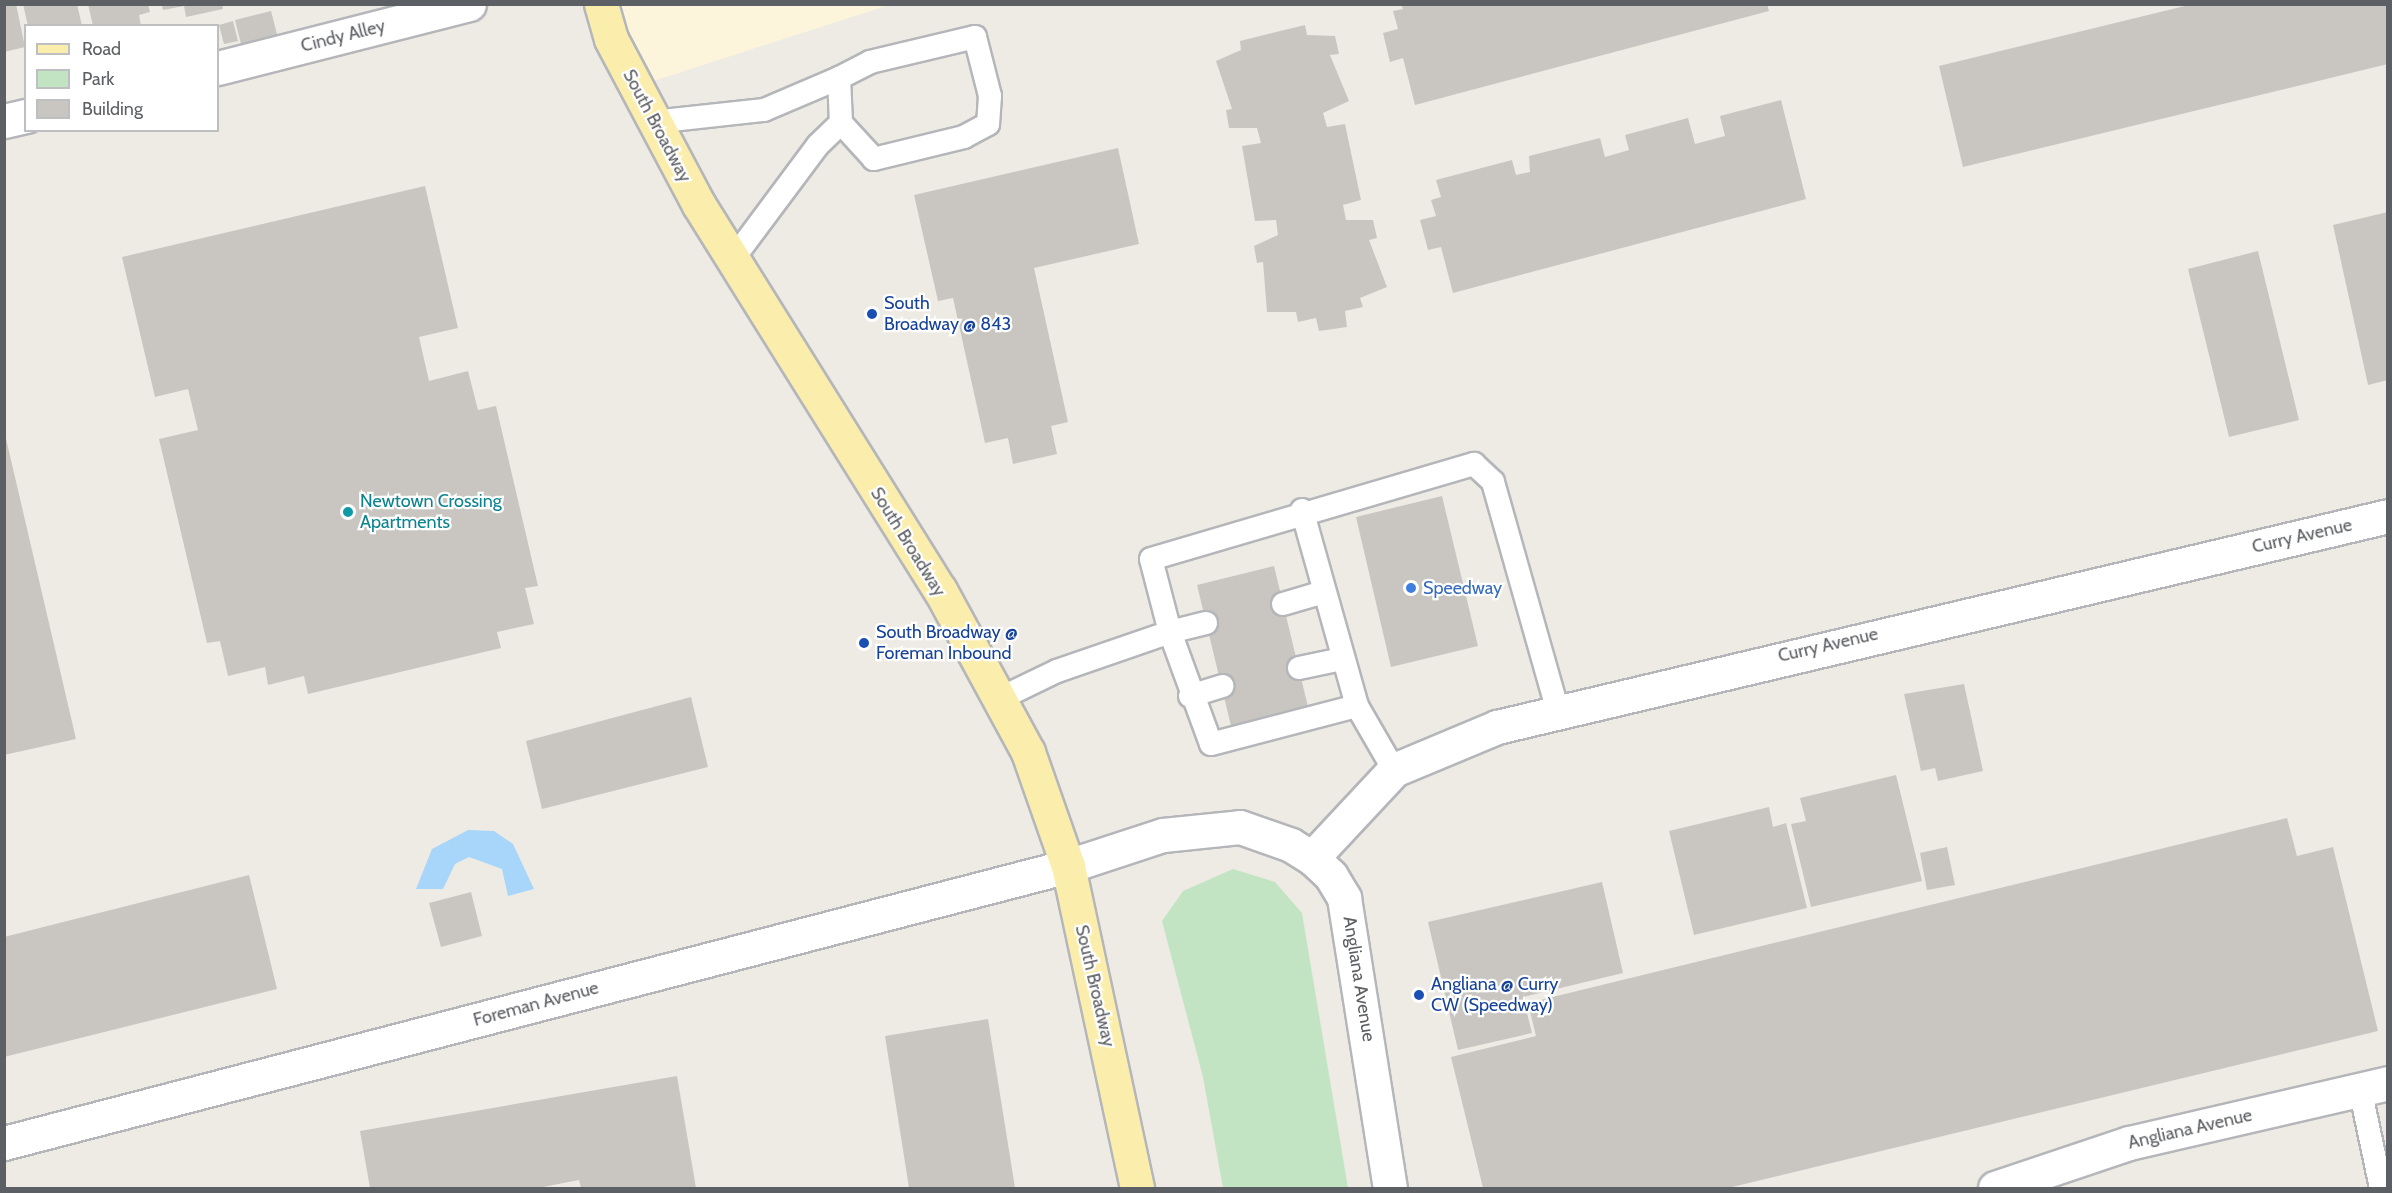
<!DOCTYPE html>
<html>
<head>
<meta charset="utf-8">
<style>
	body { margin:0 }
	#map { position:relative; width:2392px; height:1193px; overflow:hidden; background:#eeebe4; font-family:Cabin,sans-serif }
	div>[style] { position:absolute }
	.commercial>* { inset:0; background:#fcf4db }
	.green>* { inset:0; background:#c2e4c2 }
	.water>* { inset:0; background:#a7d6fa }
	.building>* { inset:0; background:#c9c6c1 }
	.roads { filter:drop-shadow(2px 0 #b4b6ba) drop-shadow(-2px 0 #b4b6ba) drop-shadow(0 2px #b4b6ba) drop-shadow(0 -2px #b4b6ba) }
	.lane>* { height:22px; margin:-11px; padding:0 11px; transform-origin:11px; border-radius:11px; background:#fff }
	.street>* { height:33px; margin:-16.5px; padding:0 16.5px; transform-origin:16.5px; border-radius:16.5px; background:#fff }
	.primary>* { height:33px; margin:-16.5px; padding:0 16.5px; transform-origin:16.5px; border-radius:16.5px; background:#fbeeac }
	.dots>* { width:16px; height:16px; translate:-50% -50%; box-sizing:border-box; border:3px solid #fff; border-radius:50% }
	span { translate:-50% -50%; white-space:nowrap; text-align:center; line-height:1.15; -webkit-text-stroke:4.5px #fff; paint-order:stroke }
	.street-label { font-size:18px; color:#5c5f64 }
	.transit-label { font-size:18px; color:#164399 }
	.left { translate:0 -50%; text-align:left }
	.culture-label { font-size:18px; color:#0d838f }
	.shop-label { font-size:18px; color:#366cbe }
	.frame { position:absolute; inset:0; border:6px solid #5c5f64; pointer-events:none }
	.legend { position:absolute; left:24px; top:24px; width:195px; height:108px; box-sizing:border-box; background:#fff; border:2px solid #bebfc1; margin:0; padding:8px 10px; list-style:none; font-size:18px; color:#5c5f64 }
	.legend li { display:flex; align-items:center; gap:12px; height:30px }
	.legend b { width:30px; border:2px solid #bebfc1 }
</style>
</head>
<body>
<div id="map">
	<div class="commercial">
		<i style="clip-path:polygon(604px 5px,889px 5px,635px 87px)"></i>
	</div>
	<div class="green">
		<i style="clip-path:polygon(1233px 869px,1275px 882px,1302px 913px,1348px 1188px,1223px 1188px,1203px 1077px,1162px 921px,1183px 891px)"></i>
	</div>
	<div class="water">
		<i style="clip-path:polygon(468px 830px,494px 831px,513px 844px,534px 889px,508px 896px,502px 869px,469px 857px,455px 864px,443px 889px,416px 889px,432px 849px)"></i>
	</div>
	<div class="building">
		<i style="clip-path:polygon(4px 4px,16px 4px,25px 47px,4px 52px)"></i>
		<i style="clip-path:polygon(23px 4px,77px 4px,82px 26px,28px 26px)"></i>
		<i style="clip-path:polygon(88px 4px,148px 4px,150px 12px,139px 15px,141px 26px,93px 26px)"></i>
		<i style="clip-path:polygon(183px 4px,222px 4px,223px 9px,186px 17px,184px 6px,163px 10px,162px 5px)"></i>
		<i style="clip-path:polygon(1401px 4px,1767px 4px,1769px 11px,1415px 105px,1403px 58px,1390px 62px,1383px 33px,1398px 29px,1393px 11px,1403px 9px)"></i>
		<i style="clip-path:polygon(2193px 4px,2388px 4px,2388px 64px,1963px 167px,1939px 66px)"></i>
		<i style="clip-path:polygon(271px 11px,278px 38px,242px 48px,235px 20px)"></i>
		<i style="clip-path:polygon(233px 21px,238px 41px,224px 44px,219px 25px)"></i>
		<i style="clip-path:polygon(1305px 25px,1307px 35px,1335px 36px,1339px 54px,1330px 55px,1349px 101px,1323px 113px,1327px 127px,1345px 124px,1361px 200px,1343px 205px,1346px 220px,1373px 220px,1377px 238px,1369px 240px,1387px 287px,1360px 298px,1363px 307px,1345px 311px,1347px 327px,1319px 331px,1316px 318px,1298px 322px,1296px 312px,1267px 312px,1263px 262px,1257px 263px,1254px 246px,1278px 235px,1276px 220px,1255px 221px,1242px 146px,1261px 143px,1257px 128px,1229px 128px,1226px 110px,1232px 109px,1216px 61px,1241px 50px,1240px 41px)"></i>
		<i style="clip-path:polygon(1781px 100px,1806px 199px,1453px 293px,1441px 247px,1428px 250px,1420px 220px,1436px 216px,1431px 200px,1441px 197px,1436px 180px,1512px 160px,1516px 175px,1530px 172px,1529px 156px,1600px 138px,1605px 157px,1629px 150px,1625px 135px,1688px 118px,1695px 144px,1725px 136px,1720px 116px)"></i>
		<i style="clip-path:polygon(1118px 148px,1139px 244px,1034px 268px,1068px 422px,1051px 426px,1057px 454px,1013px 464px,1008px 438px,985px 443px,953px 298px,938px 301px,914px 195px)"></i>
		<i style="clip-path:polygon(425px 186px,458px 328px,419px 337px,429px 381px,468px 371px,478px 410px,496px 406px,538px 586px,525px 588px,534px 624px,497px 632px,501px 648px,308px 694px,304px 676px,268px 685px,265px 667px,228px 676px,220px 641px,207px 643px,159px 439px,198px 430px,188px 389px,155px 397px,122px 257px)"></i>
		<i style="clip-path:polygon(2388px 212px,2388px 380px,2368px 385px,2333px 225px)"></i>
		<i style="clip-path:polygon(2258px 251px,2299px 420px,2229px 437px,2188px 269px)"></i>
		<i style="clip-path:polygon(4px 430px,76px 739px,4px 755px)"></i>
		<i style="clip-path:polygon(1442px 496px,1478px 646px,1391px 667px,1356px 517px)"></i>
		<i style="clip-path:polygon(1274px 566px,1309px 711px,1232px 730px,1197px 585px)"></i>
		<i style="clip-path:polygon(1964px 684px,1983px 771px,1938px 781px,1935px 768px,1921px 771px,1904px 694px)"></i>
		<i style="clip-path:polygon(691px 697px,708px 767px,542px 809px,526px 741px)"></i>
		<i style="clip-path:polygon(1896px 775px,1922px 881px,1811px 907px,1791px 824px,1806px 821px,1800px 798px)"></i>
		<i style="clip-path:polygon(1769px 807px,1773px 827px,1786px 823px,1807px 908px,1694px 935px,1669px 831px)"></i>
		<i style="clip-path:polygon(2287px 818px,2297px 856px,2333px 847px,2378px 1031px,1728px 1188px,1483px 1188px,1451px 1057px,1536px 1036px,1528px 1003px)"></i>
		<i style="clip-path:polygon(1947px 847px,1955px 885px,1927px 890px,1920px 853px)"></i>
		<i style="clip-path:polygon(249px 875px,277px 989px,4px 1057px,4px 937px)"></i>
		<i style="clip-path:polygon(1602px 882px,1623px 973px,1523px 997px,1532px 1033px,1458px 1050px,1428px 922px)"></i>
		<i style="clip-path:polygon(471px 892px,482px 936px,441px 947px,429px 903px)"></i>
		<i style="clip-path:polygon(988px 1019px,1015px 1188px,909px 1188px,885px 1036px)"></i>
		<i style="clip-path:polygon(677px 1076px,696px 1188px,581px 1188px,579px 1180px,538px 1188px,370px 1188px,360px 1131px)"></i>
	</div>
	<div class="roads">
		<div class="lane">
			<i style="left:975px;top:37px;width:61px;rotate:75.7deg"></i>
			<i style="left:990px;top:96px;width:28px;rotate:94deg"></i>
			<i style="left:988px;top:124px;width:27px;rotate:152deg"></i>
			<i style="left:964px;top:137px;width:93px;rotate:166.3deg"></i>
			<i style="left:874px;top:159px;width:49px;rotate:-132.5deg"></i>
			<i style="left:841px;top:123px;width:45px;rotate:-92.5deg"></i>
			<i style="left:839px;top:78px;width:35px;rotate:-27deg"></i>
			<i style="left:870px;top:62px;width:108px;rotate:-13.4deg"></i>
			<i style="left:653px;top:122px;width:112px;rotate:-6.2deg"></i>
			<i style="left:764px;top:110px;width:82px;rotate:-23.1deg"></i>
			<i style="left:733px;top:259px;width:142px;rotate:-53.3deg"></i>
			<i style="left:818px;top:145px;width:32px;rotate:-44deg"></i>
			<i style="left:1302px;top:510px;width:204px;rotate:74.3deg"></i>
			<i style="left:1357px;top:706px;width:74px;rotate:60deg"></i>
			<i style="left:1283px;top:604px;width:43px;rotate:-16.3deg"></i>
			<i style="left:1206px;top:623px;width:37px;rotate:166deg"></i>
			<i style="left:1170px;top:632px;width:119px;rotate:69.9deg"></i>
			<i style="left:1211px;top:744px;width:151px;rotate:-14.6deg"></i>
			<i style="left:1299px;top:668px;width:44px;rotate:-11.8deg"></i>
			<i style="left:1190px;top:696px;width:34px;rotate:-17deg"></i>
			<i style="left:999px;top:699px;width:64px;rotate:-25.8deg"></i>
			<i style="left:1057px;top:671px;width:120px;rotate:-19deg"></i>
			<i style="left:1170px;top:632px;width:75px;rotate:-104.6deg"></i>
			<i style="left:1151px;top:559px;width:337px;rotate:-16.4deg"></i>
			<i style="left:1474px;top:464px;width:26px;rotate:43deg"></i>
			<i style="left:1493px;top:482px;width:238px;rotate:74.2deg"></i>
			<i style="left:2360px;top:1089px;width:101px;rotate:78deg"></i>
		</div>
		<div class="street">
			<i style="left:218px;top:68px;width:259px;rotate:-14.3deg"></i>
			<i style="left:4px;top:121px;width:23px;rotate:-13deg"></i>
			<i style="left:1312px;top:858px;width:120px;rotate:-47deg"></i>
			<i style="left:1394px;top:770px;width:112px;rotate:-22.7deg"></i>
			<i style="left:1497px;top:727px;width:916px;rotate:-13.32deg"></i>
			<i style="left:4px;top:1143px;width:1099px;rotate:-14.59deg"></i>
			<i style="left:1068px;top:866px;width:100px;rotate:-18.1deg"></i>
			<i style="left:1163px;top:835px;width:77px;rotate:-5.9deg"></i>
			<i style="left:1240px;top:827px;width:54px;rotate:19.4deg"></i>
			<i style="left:1291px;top:845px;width:25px;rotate:32deg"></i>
			<i style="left:1312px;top:858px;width:26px;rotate:43deg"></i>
			<i style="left:1331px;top:876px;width:26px;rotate:59deg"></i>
			<i style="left:1344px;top:898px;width:294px;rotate:81deg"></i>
			<i style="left:1995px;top:1188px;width:141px;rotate:-18.6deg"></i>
			<i style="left:2129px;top:1143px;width:266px;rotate:-13deg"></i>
		</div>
		<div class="primary">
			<i style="left:601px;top:4px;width:36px;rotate:74deg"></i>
			<i style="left:611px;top:39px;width:188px;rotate:62.1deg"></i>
			<i style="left:699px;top:205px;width:454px;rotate:58deg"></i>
			<i style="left:940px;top:590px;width:184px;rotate:61.5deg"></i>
			<i style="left:1028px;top:752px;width:121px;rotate:70.7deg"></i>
			<i style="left:1068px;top:866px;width:329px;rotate:77.9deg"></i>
		</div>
	</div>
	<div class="dots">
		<i style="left:872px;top:314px;background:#1a4fb4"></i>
		<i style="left:348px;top:512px;background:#0f9aa8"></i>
		<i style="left:1411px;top:588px;background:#3f7fe0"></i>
		<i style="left:864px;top:643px;background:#1a4fb4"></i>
		<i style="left:1419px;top:995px;background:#1a4fb4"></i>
	</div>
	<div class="street-label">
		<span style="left:343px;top:36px;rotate:-14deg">Cindy Alley</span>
		<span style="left:657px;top:126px;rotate:62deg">South Broadway</span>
		<span style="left:2302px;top:536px;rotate:-13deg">Curry Avenue</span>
		<span style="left:908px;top:542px;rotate:58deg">South Broadway</span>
		<span style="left:1828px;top:645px;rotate:-13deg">Curry Avenue</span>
		<span style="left:1359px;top:979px;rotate:81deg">Angliana Avenue</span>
		<span style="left:1095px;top:986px;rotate:77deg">South Broadway</span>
		<span style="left:536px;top:1004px;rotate:-15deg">Foreman Avenue</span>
		<span style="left:2190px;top:1129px;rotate:-13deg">Angliana Avenue</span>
	</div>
	<div class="transit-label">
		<span class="left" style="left:884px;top:314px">South<br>Broadway @ 843</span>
		<span class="left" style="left:876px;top:643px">South Broadway @<br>Foreman Inbound</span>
		<span class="left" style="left:1431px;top:995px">Angliana @ Curry<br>CW (Speedway)</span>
	</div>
	<div class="culture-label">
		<span class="left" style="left:360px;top:512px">Newtown Crossing<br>Apartments</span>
	</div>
	<div class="shop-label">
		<span class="left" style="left:1423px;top:588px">Speedway</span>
	</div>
	<div class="frame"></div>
	<ul class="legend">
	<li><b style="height:8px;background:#fbeeac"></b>Road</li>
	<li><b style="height:16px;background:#c2e4c2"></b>Park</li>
	<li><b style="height:16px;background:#c9c6c1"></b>Building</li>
	</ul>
</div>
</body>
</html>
